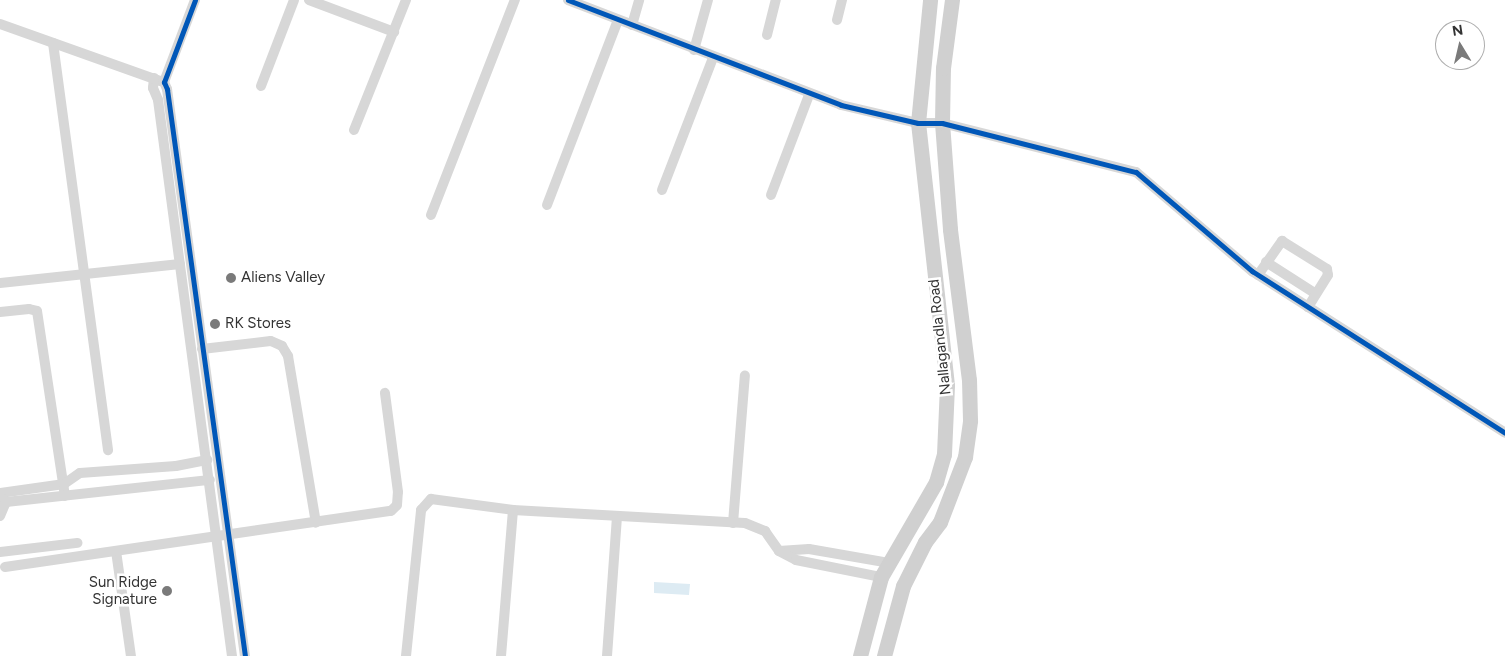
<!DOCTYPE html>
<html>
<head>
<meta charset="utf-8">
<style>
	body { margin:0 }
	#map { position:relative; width:1505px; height:656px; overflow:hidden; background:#fff; font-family:Figtree,sans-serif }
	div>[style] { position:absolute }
	.water>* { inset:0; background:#ddebf3 }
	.minor>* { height:10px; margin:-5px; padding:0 5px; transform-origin:5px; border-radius:5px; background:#d7d7d7 }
	.secondary>* { height:15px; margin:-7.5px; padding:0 7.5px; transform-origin:7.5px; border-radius:7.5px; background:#d0d0d0 }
	.cycleway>* { height:5px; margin:-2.5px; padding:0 2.5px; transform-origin:2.5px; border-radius:2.5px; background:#0057b8 }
	.dots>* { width:14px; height:14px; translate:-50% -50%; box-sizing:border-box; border:2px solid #fff; border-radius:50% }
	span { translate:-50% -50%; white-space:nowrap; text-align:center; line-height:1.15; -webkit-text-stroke:5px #fff; paint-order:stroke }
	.poi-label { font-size:15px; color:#333 }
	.left { translate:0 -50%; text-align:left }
	.right { translate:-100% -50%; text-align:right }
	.street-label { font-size:15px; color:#333 }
	.north { position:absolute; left:1435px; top:20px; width:50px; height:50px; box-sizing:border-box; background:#fff; border:1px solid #adadad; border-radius:50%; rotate:351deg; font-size:14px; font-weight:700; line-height:20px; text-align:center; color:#333 }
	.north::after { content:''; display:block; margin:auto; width:18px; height:22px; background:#7a7a7a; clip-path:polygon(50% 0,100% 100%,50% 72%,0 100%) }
</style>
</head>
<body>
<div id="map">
	<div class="water">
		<i style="clip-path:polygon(654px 582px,690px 584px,689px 595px,654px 593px)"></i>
	</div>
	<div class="minor">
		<i style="left:195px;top:0;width:88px;rotate:110.7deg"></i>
		<i style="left:164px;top:82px;width:8px;rotate:67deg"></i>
		<i style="left:167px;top:89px;width:572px;rotate:82.17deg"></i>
		<i style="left:309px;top:0;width:91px;rotate:20.6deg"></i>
		<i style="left:568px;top:0;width:292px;rotate:21deg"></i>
		<i style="left:841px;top:105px;width:79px;rotate:13.2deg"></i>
		<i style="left:918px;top:123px;width:24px"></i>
		<i style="left:942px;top:123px;width:200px;rotate:14.2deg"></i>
		<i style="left:1136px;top:172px;width:153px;rotate:40.5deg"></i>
		<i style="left:1252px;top:271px;width:300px;rotate:32.6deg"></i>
		<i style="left:837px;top:20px;width:21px;rotate:-76deg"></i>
		<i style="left:0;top:24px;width:170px;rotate:19.6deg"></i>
		<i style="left:632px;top:25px;width:26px;rotate:-74deg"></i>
		<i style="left:767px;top:35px;width:36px;rotate:-76deg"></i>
		<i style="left:53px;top:43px;width:411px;rotate:82.3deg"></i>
		<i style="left:694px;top:50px;width:52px;rotate:-74.4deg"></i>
		<i style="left:154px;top:78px;width:10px;rotate:96deg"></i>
		<i style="left:153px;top:88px;width:13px;rotate:67deg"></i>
		<i style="left:158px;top:100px;width:561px;rotate:82.42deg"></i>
		<i style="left:261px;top:86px;width:92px;rotate:-69deg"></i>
		<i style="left:354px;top:130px;width:140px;rotate:-68.2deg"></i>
		<i style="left:662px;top:190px;width:142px;rotate:-68.9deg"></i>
		<i style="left:771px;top:195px;width:107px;rotate:-69.2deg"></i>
		<i style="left:547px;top:205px;width:198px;rotate:-69deg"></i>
		<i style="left:431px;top:215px;width:231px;rotate:-68.7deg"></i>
		<i style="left:1266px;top:262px;width:59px;rotate:32.6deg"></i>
		<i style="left:1258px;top:275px;width:42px;rotate:-54.8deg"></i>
		<i style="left:1282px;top:241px;width:53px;rotate:31.9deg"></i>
		<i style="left:1327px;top:269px;width:6px;rotate:81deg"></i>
		<i style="left:1328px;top:275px;width:38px;rotate:122deg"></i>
		<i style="left:0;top:283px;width:181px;rotate:-6deg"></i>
		<i style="left:0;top:312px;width:29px;rotate:-6deg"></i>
		<i style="left:29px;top:309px;width:8px;rotate:14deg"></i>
		<i style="left:37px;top:311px;width:187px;rotate:81.4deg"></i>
		<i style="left:202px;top:349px;width:69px;rotate:-6.6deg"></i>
		<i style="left:271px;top:341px;width:12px;rotate:24deg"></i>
		<i style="left:282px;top:346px;width:12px;rotate:59deg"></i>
		<i style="left:288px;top:356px;width:169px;rotate:80.5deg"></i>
		<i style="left:0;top:493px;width:65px;rotate:-8deg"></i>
		<i style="left:64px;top:484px;width:19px;rotate:-35deg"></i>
		<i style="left:80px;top:473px;width:96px;rotate:-4.2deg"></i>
		<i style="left:176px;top:466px;width:32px;rotate:-11deg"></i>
		<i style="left:0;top:497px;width:8px;rotate:40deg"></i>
		<i style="left:6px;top:502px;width:205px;rotate:-6.2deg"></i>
		<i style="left:0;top:516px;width:15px;rotate:-67deg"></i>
		<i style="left:733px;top:523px;width:148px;rotate:-85.4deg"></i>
		<i style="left:116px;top:551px;width:106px;rotate:81.9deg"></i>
		<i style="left:779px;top:551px;width:30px;rotate:-4deg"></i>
		<i style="left:809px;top:549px;width:81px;rotate:9.9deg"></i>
		<i style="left:0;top:552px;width:78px;rotate:-6.7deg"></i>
		<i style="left:5px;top:567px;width:390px;rotate:-8.3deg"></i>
		<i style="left:391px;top:511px;width:8px;rotate:-45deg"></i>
		<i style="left:397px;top:505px;width:13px;rotate:-86deg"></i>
		<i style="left:398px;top:492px;width:100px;rotate:-97.5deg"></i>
		<i style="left:406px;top:656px;width:147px;rotate:-84.1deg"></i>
		<i style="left:421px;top:510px;width:15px;rotate:-48deg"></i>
		<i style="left:431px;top:499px;width:83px;rotate:7.6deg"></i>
		<i style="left:513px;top:510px;width:232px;rotate:3.2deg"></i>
		<i style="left:745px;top:523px;width:22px;rotate:22deg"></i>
		<i style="left:765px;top:531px;width:24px;rotate:55deg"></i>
		<i style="left:779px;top:551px;width:19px;rotate:28deg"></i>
		<i style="left:796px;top:560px;width:87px;rotate:11.3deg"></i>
		<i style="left:501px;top:656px;width:146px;rotate:-85.3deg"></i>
		<i style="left:607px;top:656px;width:138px;rotate:-85.9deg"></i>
	</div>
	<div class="secondary">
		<i style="left:860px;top:656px;width:82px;rotate:-75.1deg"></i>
		<i style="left:881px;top:577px;width:110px;rotate:-59.9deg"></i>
		<i style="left:936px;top:482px;width:29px;rotate:-74deg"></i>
		<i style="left:944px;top:454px;width:69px;rotate:-87.5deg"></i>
		<i style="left:947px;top:385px;width:264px;rotate:-96.3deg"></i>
		<i style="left:918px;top:123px;width:124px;rotate:-84.4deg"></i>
		<i style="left:884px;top:656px;width:73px;rotate:-74.8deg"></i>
		<i style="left:903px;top:586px;width:49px;rotate:-63.4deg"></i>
		<i style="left:925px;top:542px;width:25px;rotate:-53deg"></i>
		<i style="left:940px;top:522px;width:70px;rotate:-69deg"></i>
		<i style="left:965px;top:457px;width:37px;rotate:-82deg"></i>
		<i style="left:970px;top:420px;width:40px;rotate:-91.4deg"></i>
		<i style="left:969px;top:380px;width:152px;rotate:-97.2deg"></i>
		<i style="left:950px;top:229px;width:106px;rotate:-94.3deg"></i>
		<i style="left:942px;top:123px;width:55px;rotate:-89deg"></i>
		<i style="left:943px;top:68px;width:69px;rotate:-82.5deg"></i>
	</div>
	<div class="cycleway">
		<i style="left:195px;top:0;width:88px;rotate:110.7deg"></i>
		<i style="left:164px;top:82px;width:8px;rotate:67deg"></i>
		<i style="left:167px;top:89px;width:572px;rotate:82.17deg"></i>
		<i style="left:568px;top:0;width:292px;rotate:21deg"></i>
		<i style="left:841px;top:105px;width:79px;rotate:13.2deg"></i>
		<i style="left:918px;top:123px;width:24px"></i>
		<i style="left:942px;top:123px;width:200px;rotate:14.2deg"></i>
		<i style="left:1136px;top:172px;width:153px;rotate:40.5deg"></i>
		<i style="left:1252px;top:271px;width:300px;rotate:32.6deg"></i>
	</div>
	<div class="dots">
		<i style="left:231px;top:278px;background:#7a7a7a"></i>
		<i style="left:215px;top:324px;background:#7a7a7a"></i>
		<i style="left:167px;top:591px;background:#7a7a7a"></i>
	</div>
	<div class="poi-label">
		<span class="left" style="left:241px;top:278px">Aliens Valley</span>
		<span class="left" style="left:225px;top:324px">RK Stores</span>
		<span class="right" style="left:157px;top:591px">Sun Ridge<br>Signature</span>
	</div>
	<div class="street-label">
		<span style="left:940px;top:337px;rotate:-96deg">Nallagandla Road</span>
	</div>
	<div class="north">N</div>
</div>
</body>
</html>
